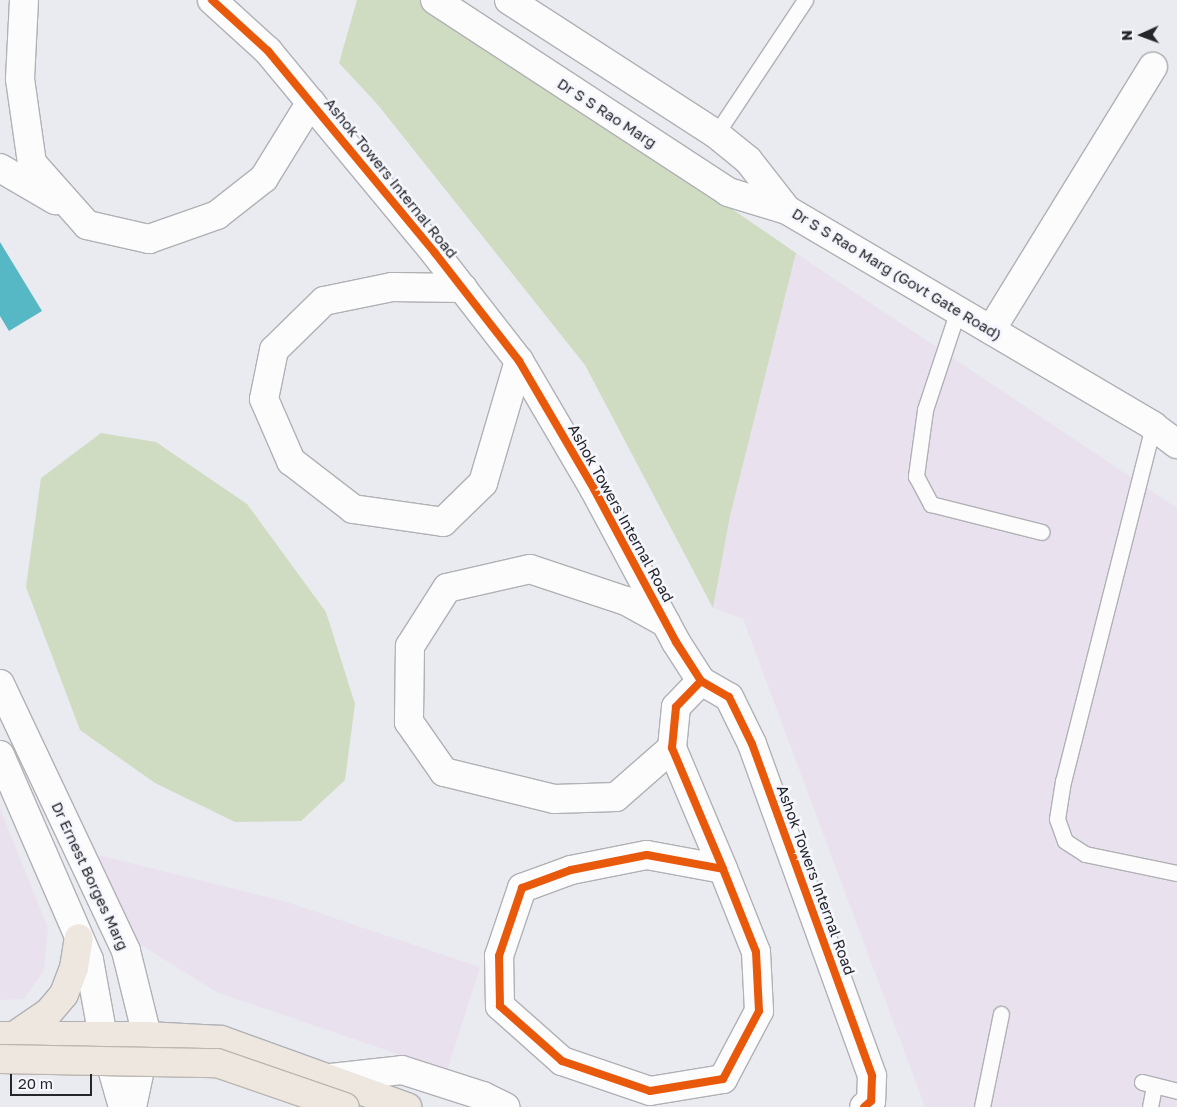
<!DOCTYPE html>
<html>
<head>
<meta charset="utf-8">
<style>
	body { margin:0 }
	#map { position:relative; width:1177px; height:1107px; overflow:hidden; background:#eaebf0; font-family:"Golos Text",sans-serif }
	div>[style] { position:absolute }
	.commercial>* { inset:0; background:#e9e2ee }
	.green>* { inset:0; background:#cfdcc2 }
	.water>* { inset:0; background:#56b7c5 }
	.roads { filter:drop-shadow(1px 0 #b0b1b5) drop-shadow(-1px 0 #b0b1b5) drop-shadow(0 1px #b0b1b5) drop-shadow(0 -1px #b0b1b5) }
	.lane>* { height:15px; margin:-7.5px; padding:0 7.5px; transform-origin:7.5px; border-radius:7.5px; background:#fcfcfd }
	.street>* { height:28px; margin:-14px; padding:0 14px; transform-origin:14px; border-radius:14px; background:#fcfcfd }
	.secondary>* { height:28px; margin:-14px; padding:0 14px; transform-origin:14px; border-radius:14px; background:#fcfcfd }
	.highway>* { height:28px; margin:-14px; padding:0 14px; transform-origin:14px; border-radius:14px; background:#ede7e0 }
	.bridges { filter:drop-shadow(1px 0 #bcb6b1) drop-shadow(-1px 0 #bcb6b1) drop-shadow(0 1px #bcb6b1) drop-shadow(0 -1px #bcb6b1) }
	.highway-bridge>* { height:28px; margin:-14px; padding:0 14px; transform-origin:14px; border-radius:14px; background:#ede7e0 }
	.cycleway>* { height:8px; margin:-4px; padding:0 4px; transform-origin:4px; border-radius:4px; background:#e8590c }
	span { translate:-50% -50%; white-space:nowrap; text-align:center; line-height:1.15; -webkit-text-stroke:5px #f5f6fe; paint-order:stroke }
	.street-label { font-size:15px; color:#26262a }
	.north { position:absolute; left:1117px; top:10px; width:50px; height:50px; -webkit-text-stroke:4px #f5f6fe; paint-order:stroke; rotate:268deg; font-size:14px; font-weight:700; line-height:20px; text-align:center; color:#26262a }
	.north::after { content:''; display:block; margin:auto; width:18px; height:22px; background:#26262a; clip-path:polygon(50% 0,100% 100%,50% 72%,0 100%) }
	.scale { position:absolute; left:10px; top:1074px; width:82px; height:22px; box-sizing:border-box; border:2px solid #26262a; border-top:0; padding-left:6px; font-size:15px; line-height:18px; white-space:nowrap; color:#26262a; -webkit-text-stroke:4px #f5f6fe; paint-order:stroke }
</style>
</head>
<body>
<div id="map">
	<div class="commercial">
		<i style="clip-path:polygon(796px 253px,1177px 508px,1177px 1107px,925px 1107px,743px 619px,713px 608px,730px 516px)"></i>
		<i style="clip-path:polygon(0 808px,48px 928px,44px 970px,24px 999px,0 1000px)"></i>
		<i style="clip-path:polygon(90px 853px,287px 902px,480px 967px,447px 1071px,216px 992px,138px 943px)"></i>
	</div>
	<div class="green">
		<i style="clip-path:polygon(357px 0,429px 0,796px 253px,730px 516px,713px 608px,585px 365px,378px 105px,339px 63px)"></i>
		<i style="clip-path:polygon(101px 433px,156px 442px,247px 504px,326px 612px,355px 704px,345px 780px,301px 821px,235px 822px,155px 783px,80px 730px,26px 587px,41px 478px)"></i>
	</div>
	<div class="water">
		<i style="clip-path:polygon(0 242px,42px 311px,9px 331px,0 316px)"></i>
	</div>
	<div class="roads">
		<div class="lane">
			<i style="left:716px;top:134px;width:161px;rotate:-56.4deg"></i>
			<i style="left:958px;top:310px;width:105px;rotate:108.3deg"></i>
			<i style="left:925px;top:410px;width:67px;rotate:97.8deg"></i>
			<i style="left:916px;top:476px;width:32px;rotate:62deg"></i>
			<i style="left:931px;top:504px;width:114px;rotate:14.2deg"></i>
			<i style="left:1153px;top:426px;width:366px;rotate:104.2deg"></i>
			<i style="left:1063px;top:781px;width:38px;rotate:99deg"></i>
			<i style="left:1057px;top:819px;width:23px;rotate:70deg"></i>
			<i style="left:1065px;top:841px;width:24px;rotate:33deg"></i>
			<i style="left:1085px;top:854px;width:94px;rotate:11.7deg"></i>
			<i style="left:1142px;top:1082px;width:36px;rotate:14deg"></i>
			<i style="left:982px;top:1107px;width:95px;rotate:-78.5deg"></i>
			<i style="left:1150px;top:1107px;width:21px;rotate:-79deg"></i>
		</div>
		<div class="street">
			<i style="left:24px;top:0;width:79px;rotate:92.9deg"></i>
			<i style="left:20px;top:79px;width:85px;rotate:81.9deg"></i>
			<i style="left:32px;top:163px;width:83px;rotate:48.4deg"></i>
			<i style="left:87px;top:225px;width:64px;rotate:12.7deg"></i>
			<i style="left:149px;top:239px;width:72px;rotate:-19.4deg"></i>
			<i style="left:217px;top:215px;width:60px;rotate:-38.2deg"></i>
			<i style="left:264px;top:178px;width:89px;rotate:-58.3deg"></i>
			<i style="left:212px;top:0;width:76px;rotate:42.3deg"></i>
			<i style="left:268px;top:51px;width:262px;rotate:50.4deg"></i>
			<i style="left:435px;top:253px;width:137px;rotate:52.1deg"></i>
			<i style="left:519px;top:361px;width:148px;rotate:59.6deg"></i>
			<i style="left:594px;top:489px;width:174px;rotate:61.8deg"></i>
			<i style="left:676px;top:642px;width:46px;rotate:57.3deg"></i>
			<i style="left:701px;top:681px;width:32px;rotate:30deg"></i>
			<i style="left:729px;top:697px;width:52px;rotate:63.9deg"></i>
			<i style="left:752px;top:744px;width:353px;rotate:70.1deg"></i>
			<i style="left:872px;top:1076px;width:25px;rotate:92deg"></i>
			<i style="left:871px;top:1101px;width:9px;rotate:139deg"></i>
			<i style="left:0;top:168px;width:64px;rotate:30.2deg"></i>
			<i style="left:463px;top:288px;width:71px;rotate:-179.2deg"></i>
			<i style="left:392px;top:287px;width:69px;rotate:168.4deg"></i>
			<i style="left:324px;top:301px;width:70px;rotate:135.6deg"></i>
			<i style="left:274px;top:350px;width:50px;rotate:101.5deg"></i>
			<i style="left:264px;top:399px;width:68px;rotate:66.5deg"></i>
			<i style="left:291px;top:461px;width:78px;rotate:37.7deg"></i>
			<i style="left:353px;top:509px;width:91px;rotate:8.2deg"></i>
			<i style="left:443px;top:522px;width:56px;rotate:-44.3deg"></i>
			<i style="left:483px;top:483px;width:127px;rotate:-73.6deg"></i>
			<i style="left:991px;top:330px;width:309px;rotate:-58.4deg"></i>
			<i style="left:666px;top:623px;width:46px;rotate:-151.2deg"></i>
			<i style="left:626px;top:601px;width:101px;rotate:-161.6deg"></i>
			<i style="left:530px;top:569px;width:85px;rotate:167.1deg"></i>
			<i style="left:447px;top:588px;width:69px;rotate:122.5deg"></i>
			<i style="left:410px;top:646px;width:76px;rotate:90.8deg"></i>
			<i style="left:409px;top:722px;width:61px;rotate:55deg"></i>
			<i style="left:444px;top:772px;width:113px;rotate:13.8deg"></i>
			<i style="left:554px;top:799px;width:62px;rotate:-1.8deg"></i>
			<i style="left:616px;top:797px;width:74px;rotate:-41.2deg"></i>
			<i style="left:701px;top:681px;width:36px;rotate:134deg"></i>
			<i style="left:676px;top:707px;width:41px;rotate:95.6deg"></i>
			<i style="left:672px;top:748px;width:131px;rotate:67.1deg"></i>
			<i style="left:723px;top:869px;width:89px;rotate:68.3deg"></i>
			<i style="left:756px;top:952px;width:59px;rotate:87.1deg"></i>
			<i style="left:759px;top:1011px;width:77px;rotate:117.9deg"></i>
			<i style="left:723px;top:1079px;width:74px;rotate:170.7deg"></i>
			<i style="left:650px;top:1091px;width:93px;rotate:-161.2deg"></i>
			<i style="left:562px;top:1061px;width:83px;rotate:-138.4deg"></i>
			<i style="left:500px;top:1006px;width:50px;rotate:-91.1deg"></i>
			<i style="left:499px;top:956px;width:72px;rotate:-71.3deg"></i>
			<i style="left:522px;top:888px;width:52px;rotate:-20.2deg"></i>
			<i style="left:571px;top:870px;width:77px;rotate:-11.2deg"></i>
			<i style="left:647px;top:855px;width:77px;rotate:10.4deg"></i>
		</div>
		<div class="secondary">
			<i style="left:435px;top:0;width:350px;rotate:33.2deg"></i>
			<i style="left:728px;top:192px;width:62px;rotate:17deg"></i>
			<i style="left:509px;top:0;width:247px;rotate:32.9deg"></i>
			<i style="left:716px;top:134px;width:41px;rotate:39.1deg"></i>
			<i style="left:748px;top:160px;width:63px;rotate:52deg"></i>
			<i style="left:787px;top:210px;width:425px;rotate:30.5deg"></i>
			<i style="left:1153px;top:426px;width:30px;rotate:37deg"></i>
			<i style="left:0;top:684px;width:295px;rotate:64.7deg"></i>
			<i style="left:126px;top:951px;width:88px;rotate:76.1deg"></i>
			<i style="left:147px;top:1036px;width:73px;rotate:101.9deg"></i>
			<i style="left:0;top:755px;width:223px;rotate:66.5deg"></i>
			<i style="left:89px;top:960px;width:78px;rotate:79.7deg"></i>
			<i style="left:103px;top:1037px;width:73px;rotate:74.1deg"></i>
			<i style="left:331px;top:1078px;width:71px;rotate:-6.4deg"></i>
			<i style="left:402px;top:1070px;width:85px;rotate:17.8deg"></i>
			<i style="left:483px;top:1096px;width:25px;rotate:26deg"></i>
		</div>
		<div class="highway">
			<i style="left:0;top:1036px;width:147px"></i>
			<i style="left:147px;top:1036px;width:74px;rotate:3.1deg"></i>
			<i style="left:221px;top:1040px;width:198px;rotate:19.8deg"></i>
			<i style="left:14px;top:1036px;width:42px;rotate:-34.4deg"></i>
			<i style="left:49px;top:1012px;width:23px;rotate:-50deg"></i>
			<i style="left:64px;top:994px;width:28px;rotate:-69deg"></i>
			<i style="left:74px;top:968px;width:30px;rotate:-81deg"></i>
		</div>
	</div>
	<div class="bridges">
		<div class="highway-bridge">
			<i style="left:0;top:1059px;width:217px;rotate:1.1deg"></i>
			<i style="left:217px;top:1063px;width:135px;rotate:19deg"></i>
		</div>
	</div>
	<div class="cycleway">
		<i style="left:212px;top:0;width:76px;rotate:42.3deg"></i>
		<i style="left:268px;top:51px;width:262px;rotate:50.4deg"></i>
		<i style="left:435px;top:253px;width:137px;rotate:52.1deg"></i>
		<i style="left:519px;top:361px;width:148px;rotate:59.6deg"></i>
		<i style="left:594px;top:489px;width:174px;rotate:61.8deg"></i>
		<i style="left:676px;top:642px;width:46px;rotate:57.3deg"></i>
		<i style="left:701px;top:681px;width:32px;rotate:30deg"></i>
		<i style="left:729px;top:697px;width:52px;rotate:63.9deg"></i>
		<i style="left:752px;top:744px;width:353px;rotate:70.1deg"></i>
		<i style="left:872px;top:1076px;width:25px;rotate:92deg"></i>
		<i style="left:871px;top:1101px;width:9px;rotate:139deg"></i>
		<i style="left:701px;top:681px;width:36px;rotate:134deg"></i>
		<i style="left:676px;top:707px;width:41px;rotate:95.6deg"></i>
		<i style="left:672px;top:748px;width:131px;rotate:67.1deg"></i>
		<i style="left:723px;top:869px;width:89px;rotate:68.3deg"></i>
		<i style="left:756px;top:952px;width:59px;rotate:87.1deg"></i>
		<i style="left:759px;top:1011px;width:77px;rotate:117.9deg"></i>
		<i style="left:723px;top:1079px;width:74px;rotate:170.7deg"></i>
		<i style="left:650px;top:1091px;width:93px;rotate:-161.2deg"></i>
		<i style="left:562px;top:1061px;width:83px;rotate:-138.4deg"></i>
		<i style="left:500px;top:1006px;width:50px;rotate:-91.1deg"></i>
		<i style="left:499px;top:956px;width:72px;rotate:-71.3deg"></i>
		<i style="left:522px;top:888px;width:52px;rotate:-20.2deg"></i>
		<i style="left:571px;top:870px;width:77px;rotate:-11.2deg"></i>
		<i style="left:647px;top:855px;width:77px;rotate:10.4deg"></i>
	</div>
	<div class="street-label">
		<span style="left:607px;top:113px;rotate:33deg">Dr S S Rao Marg</span>
		<span style="left:391px;top:178px;rotate:51deg">Ashok Towers Internal Road</span>
		<span style="left:897px;top:274px;rotate:31deg">Dr S S Rao Marg (Govt Gate Road)</span>
		<span style="left:621px;top:513px;rotate:61deg">Ashok Towers Internal Road</span>
		<span style="left:90px;top:876px;rotate:65deg">Dr Ernest Borges Marg</span>
		<span style="left:816px;top:880px;rotate:70deg">Ashok Towers Internal Road</span>
	</div>
	<div class="north">N</div>
	<div class="scale">20 m</div>
</div>
</body>
</html>
